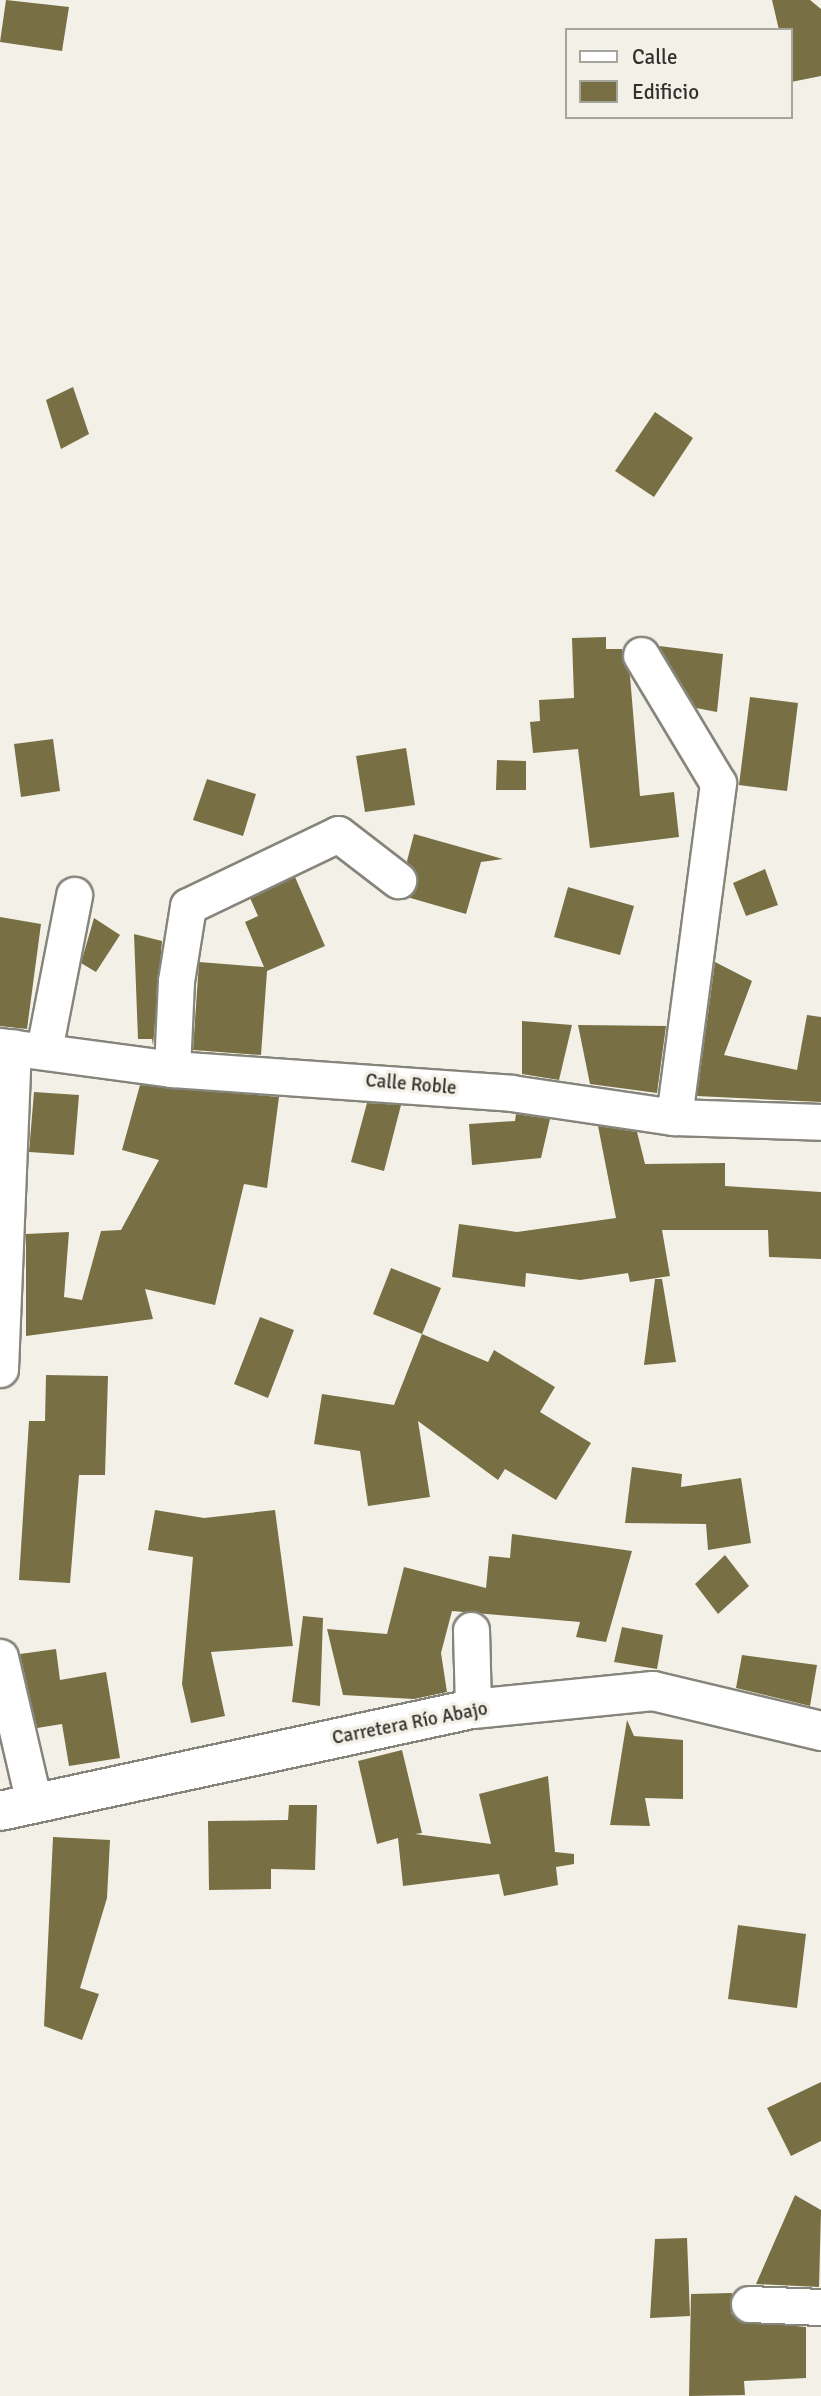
<!DOCTYPE html>
<html>
<head>
<meta charset="utf-8">
<style>
	body { margin:0 }
	#map { position:relative; width:821px; height:2396px; overflow:hidden; background:#f3f1e7; font-family:Signika,sans-serif }
	div>[style] { position:absolute }
	.building>* { inset:0; background:#786f45 }
	.roads { filter:drop-shadow(2px 0 #86857c) drop-shadow(-2px 0 #86857c) drop-shadow(0 2px #86857c) drop-shadow(0 -2px #86857c) }
	.street>* { height:35px; margin:-17.5px; padding:0 17.5px; transform-origin:17.5px; border-radius:17.5px; background:#fff }
	.secondary>* { height:38px; margin:-19px; padding:0 19px; transform-origin:19px; border-radius:19px; background:#fff }
	span { translate:-50% -50%; white-space:nowrap; text-align:center; line-height:1.15; -webkit-text-stroke:7px #f3f1e7; paint-order:stroke }
	.street-label { font-size:19px; color:#31312d }
	.legend { position:absolute; left:565px; top:28px; width:228px; height:91px; box-sizing:border-box; background:#f3f1e7; border:2px solid #a5a49d; margin:0; padding:9px 12px; list-style:none; font-size:21px; color:#31312d }
	.legend li { display:flex; align-items:center; gap:14px; height:35px }
	.legend b { width:35px; border:2px solid #a5a49d }
</style>
</head>
<body>
<div id="map">
	<div class="building">
		<i style="clip-path:polygon(6px 0,69px 7px,62px 51px,0 42px)"></i>
		<i style="clip-path:polygon(772px 0,810px 0,821px 9px,821px 76px,791px 82px,791px 30px,779px 30px)"></i>
		<i style="clip-path:polygon(73px 387px,89px 434px,61px 449px,46px 400px)"></i>
		<i style="clip-path:polygon(655px 412px,693px 438px,654px 497px,615px 471px)"></i>
		<i style="clip-path:polygon(606px 637px,606px 649px,622px 649px,630px 676px,640px 796px,674px 792px,679px 837px,590px 848px,578px 749px,533px 753px,530px 722px,540px 721px,539px 700px,574px 698px,572px 638px)"></i>
		<i style="clip-path:polygon(659px 646px,723px 654px,717px 712px,696px 708px)"></i>
		<i style="clip-path:polygon(750px 697px,798px 703px,787px 791px,739px 785px)"></i>
		<i style="clip-path:polygon(53px 739px,60px 791px,21px 797px,14px 744px)"></i>
		<i style="clip-path:polygon(406px 748px,415px 805px,365px 812px,356px 756px)"></i>
		<i style="clip-path:polygon(497px 760px,526px 761px,526px 790px,496px 790px)"></i>
		<i style="clip-path:polygon(207px 779px,256px 794px,243px 836px,193px 820px)"></i>
		<i style="clip-path:polygon(414px 834px,503px 859px,481px 862px,466px 914px,407px 897px,418px 882px,407px 861px)"></i>
		<i style="clip-path:polygon(765px 869px,778px 905px,746px 916px,733px 883px)"></i>
		<i style="clip-path:polygon(295px 877px,325px 946px,267px 971px,261px 1055px,193px 1050px,199px 962px,264px 967px,245px 922px,258px 916px,250px 898px)"></i>
		<i style="clip-path:polygon(568px 887px,634px 906px,620px 955px,554px 937px)"></i>
		<i style="clip-path:polygon(0 917px,41px 924px,27px 1029px,0 1026px)"></i>
		<i style="clip-path:polygon(94px 918px,120px 935px,96px 972px,81px 963px)"></i>
		<i style="clip-path:polygon(134px 934px,162px 941px,153px 1046px,152px 1039px,138px 1039px)"></i>
		<i style="clip-path:polygon(715px 962px,752px 981px,724px 1055px,797px 1070px,807px 1015px,821px 1017px,821px 1102px,697px 1096px)"></i>
		<i style="clip-path:polygon(522px 1021px,572px 1025px,559px 1080px,522px 1074px)"></i>
		<i style="clip-path:polygon(578px 1025px,666px 1026px,657px 1093px,590px 1084px)"></i>
		<i style="clip-path:polygon(140px 1085px,279px 1097px,267px 1188px,244px 1184px,215px 1305px,145px 1289px,153px 1319px,26px 1336px,26px 1234px,69px 1232px,64px 1297px,82px 1300px,101px 1231px,121px 1230px,159px 1160px,122px 1150px)"></i>
		<i style="clip-path:polygon(34px 1092px,79px 1095px,74px 1155px,29px 1152px)"></i>
		<i style="clip-path:polygon(367px 1103px,401px 1105px,384px 1171px,351px 1162px)"></i>
		<i style="clip-path:polygon(516px 1114px,550px 1119px,541px 1158px,472px 1165px,469px 1124px,515px 1121px)"></i>
		<i style="clip-path:polygon(598px 1126px,637px 1132px,645px 1164px,725px 1163px,725px 1186px,821px 1192px,821px 1259px,769px 1257px,768px 1230px,662px 1230px,670px 1276px,630px 1282px,628px 1273px,580px 1280px,526px 1273px,525px 1287px,452px 1277px,459px 1224px,517px 1232px,616px 1218px)"></i>
		<i style="clip-path:polygon(391px 1268px,441px 1288px,422px 1334px,373px 1314px)"></i>
		<i style="clip-path:polygon(655px 1279px,662px 1279px,676px 1362px,644px 1365px)"></i>
		<i style="clip-path:polygon(260px 1317px,294px 1330px,268px 1398px,234px 1384px)"></i>
		<i style="clip-path:polygon(422px 1334px,488px 1362px,494px 1350px,555px 1387px,540px 1412px,591px 1443px,556px 1500px,505px 1469px,498px 1480px,418px 1421px,430px 1497px,368px 1506px,360px 1451px,314px 1444px,322px 1394px,394px 1405px)"></i>
		<i style="clip-path:polygon(46px 1375px,108px 1376px,105px 1475px,79px 1475px,70px 1583px,19px 1580px,29px 1421px,45px 1421px)"></i>
		<i style="clip-path:polygon(632px 1467px,682px 1474px,681px 1487px,741px 1478px,751px 1543px,708px 1550px,706px 1524px,625px 1523px)"></i>
		<i style="clip-path:polygon(155px 1510px,204px 1518px,275px 1510px,293px 1646px,211px 1652px,225px 1716px,191px 1723px,182px 1684px,193px 1557px,148px 1550px)"></i>
		<i style="clip-path:polygon(512px 1534px,632px 1551px,606px 1642px,576px 1637px,580px 1622px,452px 1611px,441px 1653px,447px 1692px,414px 1699px,343px 1695px,327px 1629px,387px 1634px,404px 1567px,486px 1588px,489px 1556px,510px 1558px)"></i>
		<i style="clip-path:polygon(725px 1555px,749px 1586px,718px 1614px,695px 1584px)"></i>
		<i style="clip-path:polygon(303px 1616px,323px 1618px,320px 1706px,292px 1702px)"></i>
		<i style="clip-path:polygon(622px 1627px,663px 1635px,657px 1669px,614px 1662px)"></i>
		<i style="clip-path:polygon(56px 1649px,60px 1680px,106px 1672px,120px 1758px,69px 1766px,62px 1724px,37px 1728px,20px 1654px)"></i>
		<i style="clip-path:polygon(742px 1655px,817px 1665px,810px 1706px,736px 1688px)"></i>
		<i style="clip-path:polygon(627px 1720px,634px 1736px,683px 1740px,683px 1799px,645px 1798px,650px 1826px,610px 1825px)"></i>
		<i style="clip-path:polygon(402px 1750px,422px 1833px,415px 1834px,491px 1844px,479px 1794px,548px 1776px,555px 1852px,574px 1854px,574px 1864px,556px 1867px,558px 1885px,504px 1896px,499px 1874px,403px 1886px,398px 1838px,377px 1844px,358px 1761px)"></i>
		<i style="clip-path:polygon(289px 1805px,317px 1805px,315px 1870px,271px 1869px,271px 1889px,209px 1890px,208px 1821px,288px 1820px)"></i>
		<i style="clip-path:polygon(53px 1837px,110px 1840px,107px 1898px,80px 1988px,99px 1994px,82px 2040px,44px 2026px)"></i>
		<i style="clip-path:polygon(738px 1925px,806px 1934px,797px 2008px,728px 1999px)"></i>
		<i style="clip-path:polygon(821px 2082px,821px 2141px,791px 2156px,767px 2108px)"></i>
		<i style="clip-path:polygon(795px 2195px,821px 2210px,819px 2287px,756px 2284px)"></i>
		<i style="clip-path:polygon(687px 2238px,690px 2316px,650px 2318px,655px 2239px)"></i>
		<i style="clip-path:polygon(732px 2293px,731px 2313px,739px 2321px,806px 2327px,806px 2378px,744px 2381px,745px 2395px,689px 2396px,691px 2294px)"></i>
	</div>
	<div class="roads">
		<div class="street">
			<i style="left:641px;top:655px;width:149px;rotate:59deg"></i>
			<i style="left:718px;top:783px;width:337px;rotate:97.5deg"></i>
			<i style="left:0;top:1046px;width:174px;rotate:7.6deg"></i>
			<i style="left:172px;top:1069px;width:340px;rotate:4deg"></i>
			<i style="left:511px;top:1093px;width:165px;rotate:8.4deg"></i>
			<i style="left:674px;top:1117px;width:147px;rotate:1.9deg"></i>
			<i style="left:44px;top:1050px;width:158px;rotate:-79deg"></i>
			<i style="left:172px;top:1069px;width:88px;rotate:-87.4deg"></i>
			<i style="left:176px;top:981px;width:76px;rotate:-80.9deg"></i>
			<i style="left:188px;top:906px;width:166px;rotate:-25.6deg"></i>
			<i style="left:338px;top:834px;width:76px;rotate:37.5deg"></i>
			<i style="left:0;top:1369px;width:322px;rotate:-87.7deg"></i>
			<i style="left:471px;top:1630px;width:79px;rotate:88.5deg"></i>
			<i style="left:0;top:1657px;width:150px;rotate:76.9deg"></i>
			<i style="left:749px;top:2304px;width:72px;rotate:2.4deg"></i>
		</div>
		<div class="secondary">
			<i style="left:0;top:1811px;width:484px;rotate:-12.2deg"></i>
			<i style="left:473px;top:1709px;width:181px;rotate:-5.7deg"></i>
			<i style="left:653px;top:1691px;width:173px;rotate:13.4deg"></i>
		</div>
	</div>
	<div class="street-label">
		<span style="left:411px;top:1085px;rotate:5deg">Calle Roble</span>
		<span style="left:410px;top:1724px;rotate:-11deg">Carretera Río Abajo</span>
	</div>
	<ul class="legend">
	<li><b style="height:9px;background:#fff"></b>Calle</li>
	<li><b style="height:19px;background:#786f45"></b>Edificio</li>
	</ul>
</div>
</body>
</html>
